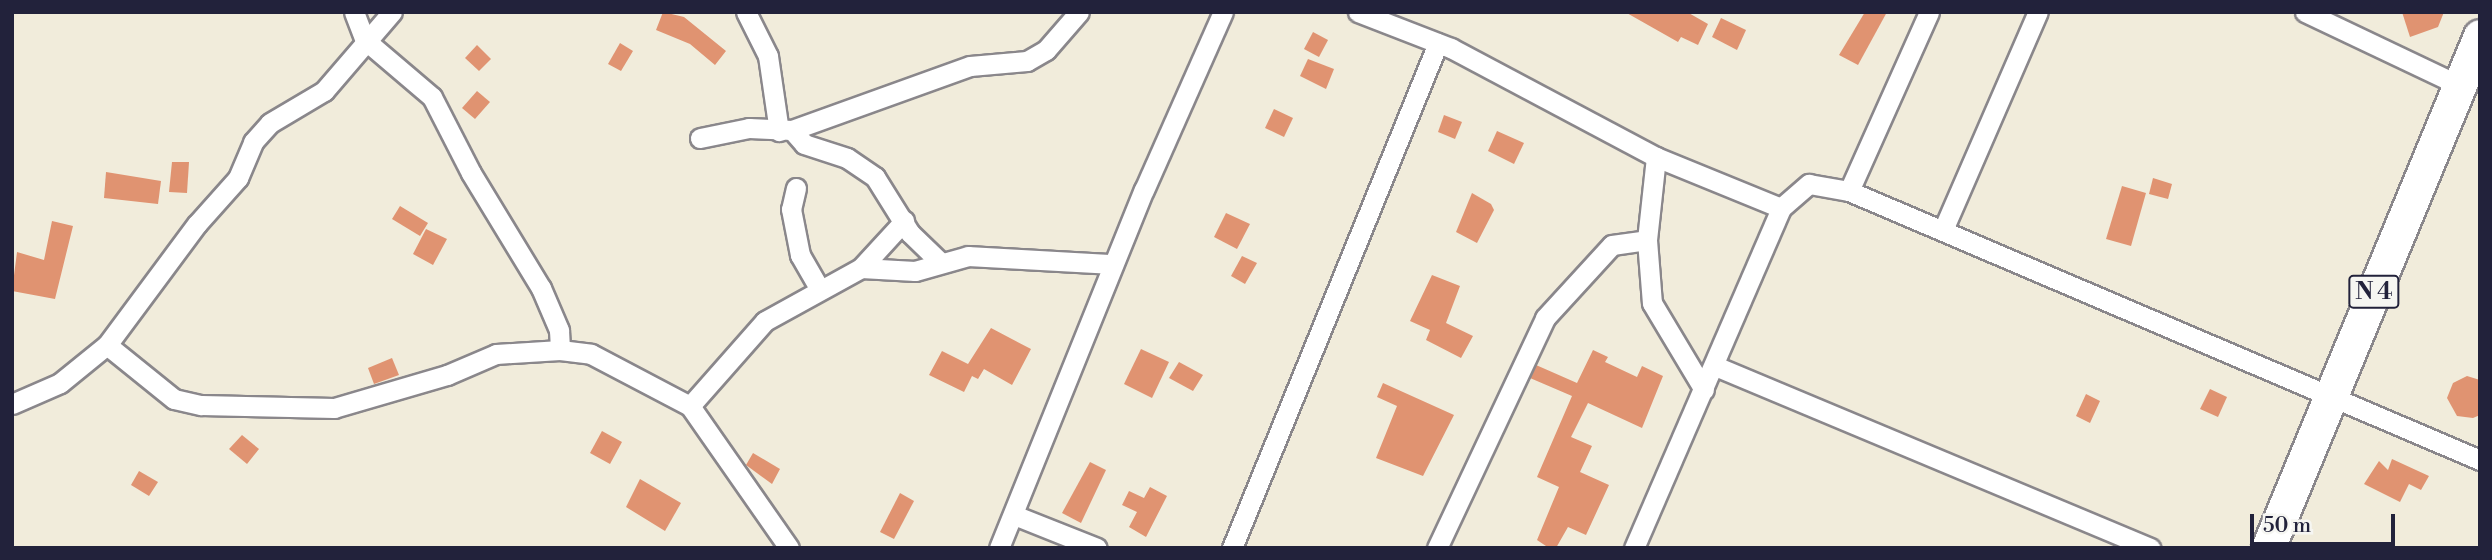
<!DOCTYPE html>
<html>
<head>
<meta charset="utf-8">
<style>
	body { margin:0 }
	#map { position:relative; width:2492px; height:560px; overflow:hidden; background:#f1ecdb; font-family:"Libre Bodoni",serif }
	div>[style] { position:absolute }
	.building>* { inset:0; background:#e09371 }
	.roads { filter:drop-shadow(2px 0 #8a878b) drop-shadow(-2px 0 #8a878b) drop-shadow(0 2px #8a878b) drop-shadow(0 -2px #8a878b) }
	.minor>* { height:19px; margin:-9.5px; padding:0 9.5px; transform-origin:9.5px; border-radius:9.5px; background:#fff }
	.trunk>* { height:33px; margin:-16.5px; padding:0 16.5px; transform-origin:16.5px; border-radius:16.5px; background:#fff }
	span { translate:-50% -50%; white-space:nowrap; text-align:center; line-height:1.15; -webkit-text-stroke:7px #f6f6f2; paint-order:stroke }
	.shield-label span { padding:2px 5px; background:#f6f6f2; border:2px solid; border-radius:5px; -webkit-text-stroke-width:0 }
	.shield-label { font-size:23px; color:#22223b; font-weight:700 }
	.frame { position:absolute; inset:0; border:14px solid #22223b; pointer-events:none }
	.scale { position:absolute; left:2250px; top:514px; width:145px; height:32px; box-sizing:border-box; border:4px solid #22223b; border-top:0; padding-left:9px; font-size:21px; line-height:24px; white-space:nowrap; color:#22223b; -webkit-text-stroke:5px #f6f6f2; paint-order:stroke }
</style>
</head>
<body>
<div id="map">
	<div class="building">
		<i style="clip-path:polygon(663px 12px,684px 17px,726px 51px,715px 65px,690px 44px,656px 30px)"></i>
		<i style="clip-path:polygon(1625px 12px,1687px 12px,1708px 24px,1698px 45px,1681px 37px,1678px 42px)"></i>
		<i style="clip-path:polygon(1865px 12px,1887px 12px,1858px 65px,1839px 55px)"></i>
		<i style="clip-path:polygon(2402px 12px,2444px 12px,2438px 27px,2410px 37px)"></i>
		<i style="clip-path:polygon(1721px 18px,1746px 30px,1737px 50px,1712px 37px)"></i>
		<i style="clip-path:polygon(1313px 32px,1328px 40px,1319px 57px,1304px 49px)"></i>
		<i style="clip-path:polygon(620px 43px,633px 51px,621px 71px,608px 64px)"></i>
		<i style="clip-path:polygon(477px 45px,491px 59px,479px 71px,465px 58px)"></i>
		<i style="clip-path:polygon(1308px 59px,1334px 69px,1326px 89px,1300px 76px)"></i>
		<i style="clip-path:polygon(477px 91px,490px 102px,475px 119px,462px 108px)"></i>
		<i style="clip-path:polygon(1274px 109px,1293px 118px,1284px 137px,1265px 128px)"></i>
		<i style="clip-path:polygon(1444px 115px,1462px 122px,1455px 139px,1438px 132px)"></i>
		<i style="clip-path:polygon(1497px 131px,1524px 143px,1514px 164px,1488px 151px)"></i>
		<i style="clip-path:polygon(172px 162px,189px 162px,187px 193px,169px 192px)"></i>
		<i style="clip-path:polygon(106px 172px,161px 181px,158px 204px,104px 198px)"></i>
		<i style="clip-path:polygon(2153px 178px,2172px 184px,2168px 199px,2149px 194px)"></i>
		<i style="clip-path:polygon(2122px 186px,2146px 193px,2131px 246px,2106px 239px)"></i>
		<i style="clip-path:polygon(1472px 193px,1491px 204px,1494px 210px,1477px 243px,1456px 232px)"></i>
		<i style="clip-path:polygon(400px 206px,428px 223px,420px 236px,392px 219px)"></i>
		<i style="clip-path:polygon(1226px 213px,1250px 224px,1237px 249px,1214px 237px)"></i>
		<i style="clip-path:polygon(52px 221px,73px 226px,55px 299px,12px 291px,17px 252px,44px 260px)"></i>
		<i style="clip-path:polygon(426px 229px,447px 239px,433px 265px,413px 254px)"></i>
		<i style="clip-path:polygon(1242px 256px,1257px 263px,1245px 284px,1231px 276px)"></i>
		<i style="clip-path:polygon(1432px 275px,1460px 286px,1446px 323px,1473px 336px,1461px 358px,1426px 340px,1430px 330px,1410px 321px)"></i>
		<i style="clip-path:polygon(991px 328px,1031px 349px,1012px 385px,984px 369px,978px 379px,972px 376px,964px 392px,929px 375px,942px 351px,968px 364px)"></i>
		<i style="clip-path:polygon(1141px 349px,1169px 362px,1152px 398px,1124px 384px)"></i>
		<i style="clip-path:polygon(1593px 350px,1608px 357px,1605px 362px,1637px 377px,1642px 366px,1663px 376px,1642px 428px,1588px 403px,1571px 437px,1592px 446px,1580px 472px,1609px 485px,1586px 535px,1568px 527px,1556px 548px,1549px 548px,1537px 540px,1559px 487px,1537px 477px,1572px 396px,1530px 378px,1536px 365px,1577px 383px)"></i>
		<i style="clip-path:polygon(392px 358px,399px 375px,374px 384px,368px 368px)"></i>
		<i style="clip-path:polygon(1179px 362px,1203px 375px,1193px 391px,1169px 378px)"></i>
		<i style="clip-path:polygon(2467px 376px,2480px 380px,2480px 415px,2473px 418px,2457px 416px,2447px 398px,2453px 383px)"></i>
		<i style="clip-path:polygon(1383px 383px,1454px 415px,1423px 476px,1376px 458px,1397px 406px,1377px 397px)"></i>
		<i style="clip-path:polygon(2210px 389px,2227px 397px,2218px 417px,2200px 409px)"></i>
		<i style="clip-path:polygon(2086px 394px,2100px 401px,2090px 423px,2076px 416px)"></i>
		<i style="clip-path:polygon(602px 431px,622px 442px,610px 464px,590px 453px)"></i>
		<i style="clip-path:polygon(242px 435px,259px 449px,247px 464px,229px 449px)"></i>
		<i style="clip-path:polygon(753px 453px,780px 469px,772px 484px,746px 465px)"></i>
		<i style="clip-path:polygon(2392px 459px,2429px 476px,2421px 490px,2409px 484px,2400px 502px,2364px 484px,2379px 461px,2388px 470px)"></i>
		<i style="clip-path:polygon(1090px 462px,1106px 470px,1081px 523px,1062px 513px)"></i>
		<i style="clip-path:polygon(139px 471px,158px 482px,149px 496px,131px 485px)"></i>
		<i style="clip-path:polygon(640px 479px,681px 503px,665px 531px,626px 507px)"></i>
		<i style="clip-path:polygon(1150px 487px,1167px 496px,1146px 537px,1129px 527px,1137px 512px,1122px 505px,1129px 491px,1144px 498px)"></i>
		<i style="clip-path:polygon(900px 493px,914px 501px,894px 539px,880px 532px)"></i>
	</div>
	<div class="roads">
		<div class="minor">
			<i style="left:354px;top:12px;width:30px;rotate:69deg"></i>
			<i style="left:365px;top:40px;width:88px;rotate:40.4deg"></i>
			<i style="left:432px;top:97px;width:85px;rotate:62.8deg"></i>
			<i style="left:471px;top:173px;width:135px;rotate:58.7deg"></i>
			<i style="left:541px;top:288px;width:46px;rotate:66.8deg"></i>
			<i style="left:559px;top:330px;width:20px;rotate:87deg"></i>
			<i style="left:746px;top:12px;width:49px;rotate:63.4deg"></i>
			<i style="left:768px;top:56px;width:76px;rotate:81.7deg"></i>
			<i style="left:1358px;top:12px;width:100px;rotate:21.2deg"></i>
			<i style="left:1451px;top:48px;width:232px;rotate:28deg"></i>
			<i style="left:1656px;top:157px;width:83px;rotate:96.2deg"></i>
			<i style="left:1647px;top:240px;width:63px;rotate:85.5deg"></i>
			<i style="left:1652px;top:303px;width:101px;rotate:59.1deg"></i>
			<i style="left:2305px;top:12px;width:170px;rotate:25.4deg"></i>
			<i style="left:792px;top:130px;width:18px;rotate:49deg"></i>
			<i style="left:804px;top:144px;width:45px;rotate:18deg"></i>
			<i style="left:847px;top:158px;width:34px;rotate:34deg"></i>
			<i style="left:875px;top:177px;width:66px;rotate:58deg"></i>
			<i style="left:910px;top:233px;width:43px;rotate:44.1deg"></i>
			<i style="left:700px;top:138px;width:50px;rotate:-11.5deg"></i>
			<i style="left:749px;top:128px;width:43px;rotate:2.7deg"></i>
			<i style="left:792px;top:130px;width:189px;rotate:-19.8deg"></i>
			<i style="left:970px;top:66px;width:57px;rotate:-5deg"></i>
			<i style="left:1027px;top:61px;width:22px;rotate:-30deg"></i>
			<i style="left:1046px;top:50px;width:50px;rotate:-49deg"></i>
			<i style="left:1656px;top:157px;width:135px;rotate:22.2deg"></i>
			<i style="left:796px;top:188px;width:22px;rotate:103deg"></i>
			<i style="left:791px;top:209px;width:47px;rotate:78.9deg"></i>
			<i style="left:800px;top:255px;width:38px;rotate:60deg"></i>
			<i style="left:1849px;top:191px;width:196px;rotate:-65.9deg"></i>
			<i style="left:1943px;top:230px;width:238px;rotate:-66.5deg"></i>
			<i style="left:861px;top:268px;width:54px;rotate:3.2deg"></i>
			<i style="left:915px;top:271px;width:55px;rotate:-15.8deg"></i>
			<i style="left:968px;top:256px;width:145px;rotate:3.2deg"></i>
			<i style="left:107px;top:345px;width:86px;rotate:38.9deg"></i>
			<i style="left:174px;top:399px;width:28px;rotate:13deg"></i>
			<i style="left:201px;top:405px;width:133px;rotate:1.3deg"></i>
			<i style="left:334px;top:408px;width:118px;rotate:-16.3deg"></i>
			<i style="left:447px;top:375px;width:53px;rotate:-23.2deg"></i>
			<i style="left:496px;top:354px;width:64px;rotate:-3.6deg"></i>
			<i style="left:560px;top:350px;width:31px;rotate:7deg"></i>
			<i style="left:591px;top:354px;width:112px;rotate:27.7deg"></i>
			<i style="left:690px;top:406px;width:173px;rotate:55.1deg"></i>
			<i style="left:1715px;top:366px;width:472px;rotate:22.7deg"></i>
			<i style="left:12px;top:404px;width:52px;rotate:-23.6deg"></i>
			<i style="left:60px;top:383px;width:60px;rotate:-39deg"></i>
			<i style="left:107px;top:345px;width:151px;rotate:-53.4deg"></i>
			<i style="left:197px;top:224px;width:62px;rotate:-48.3deg"></i>
			<i style="left:238px;top:178px;width:39px;rotate:-67deg"></i>
			<i style="left:253px;top:142px;width:25px;rotate:-48deg"></i>
			<i style="left:270px;top:123px;width:63px;rotate:-30.7deg"></i>
			<i style="left:324px;top:91px;width:104px;rotate:-49.3deg"></i>
			<i style="left:690px;top:406px;width:113px;rotate:-48.6deg"></i>
			<i style="left:765px;top:321px;width:110px;rotate:-28.9deg"></i>
			<i style="left:861px;top:268px;width:64px;rotate:-47.5deg"></i>
			<i style="left:1014px;top:515px;width:89px;rotate:21.7deg"></i>
			<i style="left:999px;top:548px;width:386px;rotate:-68deg"></i>
			<i style="left:1144px;top:190px;width:195px;rotate:-66.1deg"></i>
			<i style="left:1232px;top:548px;width:545px;rotate:-67.81deg"></i>
			<i style="left:1437px;top:548px;width:254px;rotate:-64.8deg"></i>
			<i style="left:1545px;top:318px;width:99px;rotate:-47.5deg"></i>
			<i style="left:1612px;top:245px;width:35px;rotate:-8deg"></i>
			<i style="left:1634px;top:548px;width:370px;rotate:-66.6deg"></i>
			<i style="left:1781px;top:208px;width:37px;rotate:-41deg"></i>
			<i style="left:1809px;top:184px;width:41px;rotate:9.9deg"></i>
			<i style="left:1849px;top:191px;width:686px;rotate:23.09deg"></i>
		</div>
		<div class="trunk">
			<i style="left:2268px;top:548px;width:554px;rotate:-67.51deg"></i>
		</div>
	</div>
	<div class="shield-label">
		<span style="left:2374px;top:292px">N 4</span>
	</div>
	<div class="frame"></div>
	<div class="scale">50 m</div>
</div>
</body>
</html>
